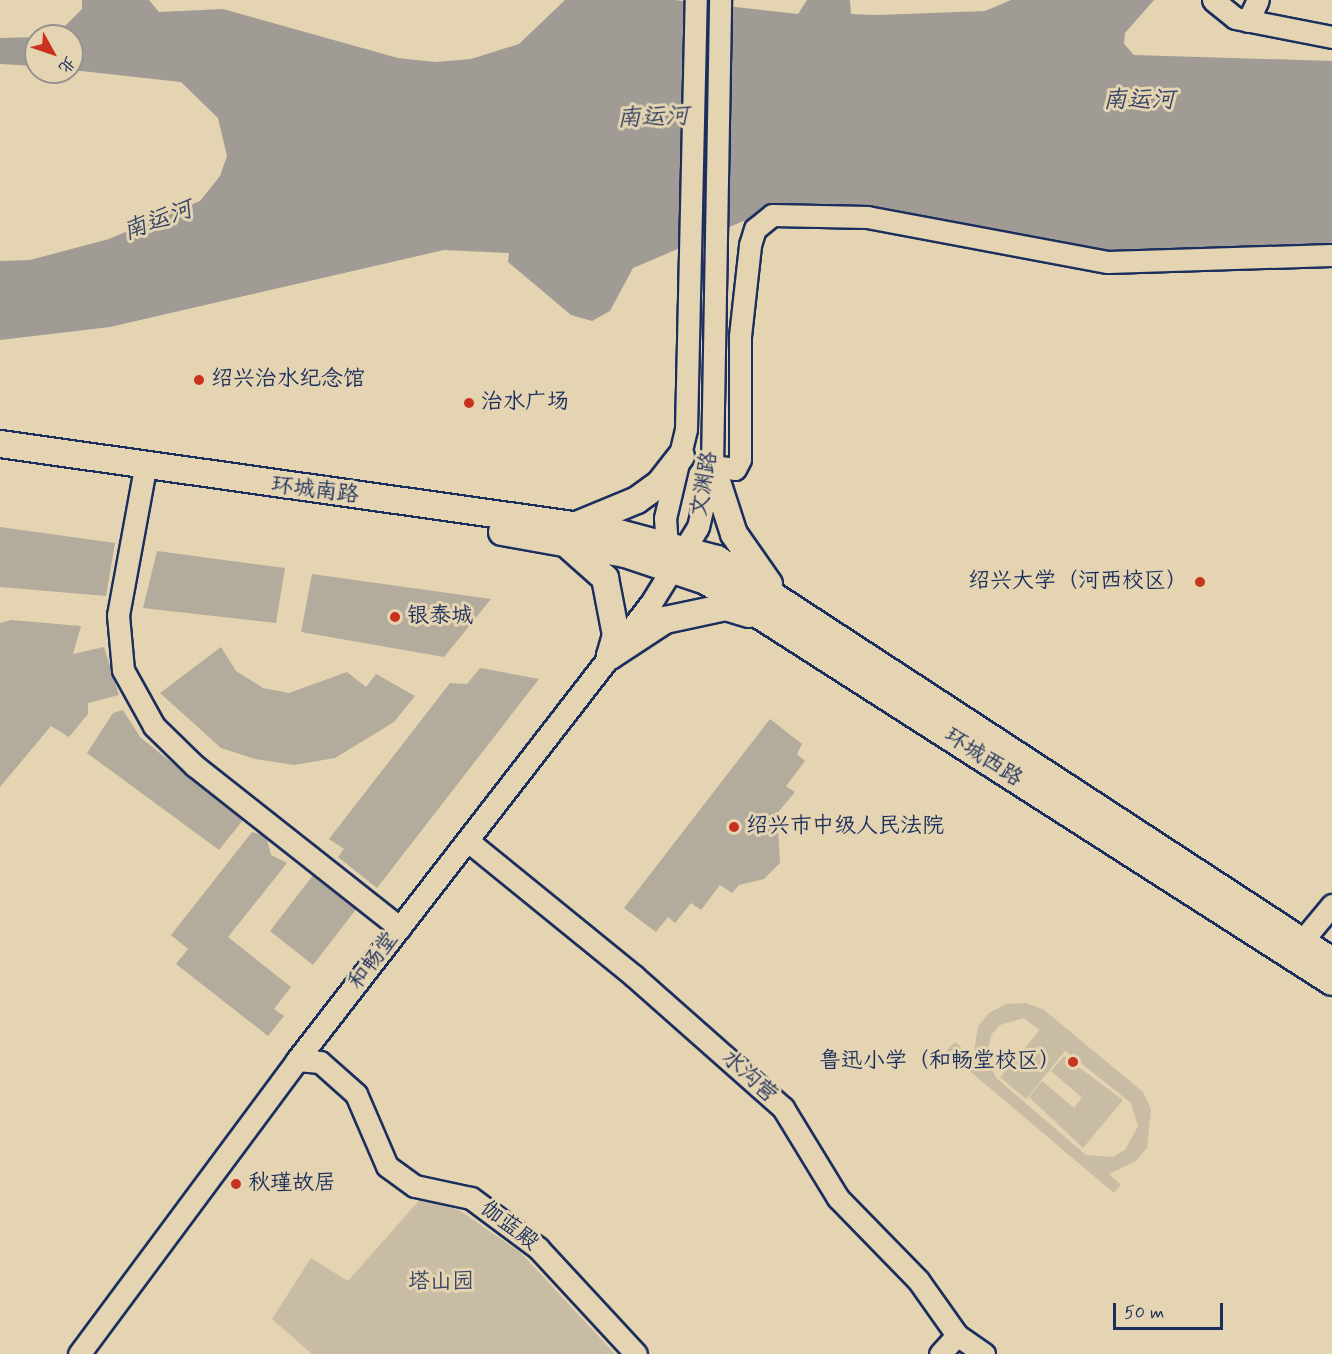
<!DOCTYPE html>
<html>
<head>
<meta charset="utf-8">
<style>
	body { margin:0 }
	#map { position:relative; width:1332px; height:1354px; overflow:hidden; background:#e5d4b1; font-family:Mynerve,"LXGW WenKai TC",sans-serif }
	div>[style] { position:absolute }
	.green>* { inset:0; background:#c8bca5 }
	.water>* { inset:0; background:#a09b95 }
	.building>* { inset:0; background:#b3ab9c }
	.roads { filter:drop-shadow(2px 0 #1b2f5e) drop-shadow(-2px 0 #1b2f5e) drop-shadow(0 2px #1b2f5e) drop-shadow(0 -2px #1b2f5e) }
	.minor>* { height:21px; margin:-10.5px; padding:0 10.5px; transform-origin:10.5px; border-radius:10.5px; background:#e5d4b1 }
	.major>* { height:26px; margin:-13px; padding:0 13px; transform-origin:13px; border-radius:13px; background:#e5d4b1 }
	.dots>* { width:16px; height:16px; translate:-50% -50%; box-sizing:border-box; border:3px solid #e5d4b1; border-radius:50% }
	span { translate:-50% -50%; white-space:nowrap; text-align:center; line-height:1.15; -webkit-text-stroke:6px #e5d4b1; paint-order:stroke }
	.poi-label { font-size:22px; color:#1b2f5e }
	.left { translate:0 -50%; text-align:left }
	.right { translate:-100% -50%; text-align:right }
	.street-label { font-size:22px; color:#1b2f5e }
	.park-label { font-size:22px; color:#354469 }
	.water-label { font-size:24px; color:#364569; font-style:italic }
	.north { position:absolute; left:24px; top:24px; width:60px; height:60px; box-sizing:border-box; background:#e5d4b1; border:2px solid #949290; border-radius:50%; rotate:130deg; font-size:16px; font-weight:700; line-height:24px; text-align:center; color:#1b2f5e }
	.north::after { content:''; display:block; margin:auto; width:21px; height:27px; background:#c8321e; clip-path:polygon(50% 0,100% 100%,50% 72%,0 100%) }
	.scale { position:absolute; left:1113px; top:1303px; width:110px; height:27px; box-sizing:border-box; border:3px solid #1b2f5e; border-top:0; padding-left:8px; font-size:18px; line-height:21px; white-space:nowrap; color:#1b2f5e; -webkit-text-stroke:4px #e5d4b1; paint-order:stroke }
</style>
</head>
<body>
<div id="map">
	<div class="green">
		<i style="clip-path:polygon(evenodd,1026px 1003px,1044px 1010px,1143px 1092px,1151px 1109px,1147px 1148px,1136px 1161px,1109px 1174px,1121px 1185px,1114px 1193px,946px 1051px,955px 1042px,973px 1058px,978px 1026px,989px 1013px,1006px 1004px,1026px 1003px,1024px 1018px,1131px 1103px,1138px 1126px,1125px 1150px,1113px 1157px,1086px 1155px,996px 1078px,987px 1057px,991px 1035px,1000px 1025px,1024px 1018px)"></i>
		<i style="clip-path:polygon(1040px 1030px,1065px 1051px,1026px 1099px,1000px 1077px)"></i>
		<i style="clip-path:polygon(1064px 1056px,1123px 1100px,1083px 1148px,1029px 1097px,1042px 1081px,1074px 1108px,1086px 1092px,1081px 1097px,1051px 1071px)"></i>
		<i style="clip-path:polygon(423px 1196px,460px 1211px,520px 1252px,615px 1354px,312px 1354px,272px 1319px,311px 1258px,348px 1281px)"></i>
	</div>
	<div class="water">
		<i style="clip-path:polygon(82px 0,149px 0,159px 12px,223px 9px,398px 58px,435px 62px,471px 59px,519px 44px,565px 0,674px 0,798px 14px,807px 0,850px 0,851px 14px,878px 15px,985px 11px,1011px 0,1154px 0,1125px 33px,1124px 44px,1134px 55px,1332px 61px,1332px 247px,1113px 258px,767px 211px,633px 268px,610px 311px,592px 321px,571px 315px,508px 262px,509px 253px,444px 250px,110px 327px,0 340px,0 261px,30px 260px,109px 239px,200px 201px,220px 176px,227px 156px,218px 118px,181px 82px,72px 70px,72px 36px,55px 36px,82px 9px)"></i>
		<i style="clip-path:polygon(36px 37px,36px 66px,0 64px,0 38px)"></i>
	</div>
	<div class="building">
		<i style="clip-path:polygon(0 527px,115px 543px,106px 596px,0 587px)"></i>
		<i style="clip-path:polygon(157px 551px,285px 568px,276px 623px,143px 608px)"></i>
		<i style="clip-path:polygon(312px 574px,491px 599px,444px 657px,301px 632px)"></i>
		<i style="clip-path:polygon(11px 620px,81px 626px,73px 654px,104px 647px,119px 695px,88px 703px,88px 714px,69px 737px,51px 726px,0 787px,0 623px)"></i>
		<i style="clip-path:polygon(221px 647px,236px 671px,263px 688px,289px 693px,347px 672px,366px 687px,376px 674px,415px 696px,394px 722px,335px 758px,294px 765px,255px 759px,221px 748px,160px 693px)"></i>
		<i style="clip-path:polygon(480px 668px,539px 679px,377px 888px,338px 857px,344px 849px,329px 839px,450px 683px,467px 684px)"></i>
		<i style="clip-path:polygon(123px 710px,140px 737px,243px 820px,219px 850px,87px 753px,113px 713px)"></i>
		<i style="clip-path:polygon(770px 719px,802px 744px,797px 754px,805px 761px,786px 786px,795px 792px,775px 816px,784px 822px,778px 831px,780px 863px,764px 879px,739px 885px,732px 893px,720px 885px,701px 910px,691px 903px,675px 923px,668px 917px,656px 932px,624px 908px)"></i>
		<i style="clip-path:polygon(252px 832px,266px 836px,271px 855px,287px 863px,228px 937px,291px 987px,274px 1009px,284px 1016px,268px 1036px,176px 964px,188px 949px,171px 935px)"></i>
		<i style="clip-path:polygon(314px 874px,357px 908px,313px 965px,270px 931px)"></i>
	</div>
	<div class="roads">
		<div class="minor">
			<i style="left:1213px;top:0;width:28px;rotate:39deg"></i>
			<i style="left:1235px;top:18px;width:99px;rotate:11.1deg"></i>
			<i style="left:1248px;top:21px;width:23px;rotate:-65deg"></i>
			<i style="left:712px;top:466px;width:23px;rotate:7deg"></i>
			<i style="left:735px;top:469px;width:11px;rotate:-63deg"></i>
			<i style="left:740px;top:459px;width:123px;rotate:-90deg"></i>
			<i style="left:740px;top:336px;width:92px;rotate:-83.7deg"></i>
			<i style="left:750px;top:245px;width:17px;rotate:-73deg"></i>
			<i style="left:755px;top:229px;width:22px;rotate:-39deg"></i>
			<i style="left:772px;top:215px;width:95px;rotate:1.2deg"></i>
			<i style="left:867px;top:217px;width:245px;rotate:10.6deg"></i>
			<i style="left:1108px;top:262px;width:224px;rotate:-1.8deg"></i>
			<i style="left:145px;top:468px;width:149px;rotate:100.4deg"></i>
			<i style="left:118px;top:615px;width:55px;rotate:84.8deg"></i>
			<i style="left:123px;top:670px;width:64px;rotate:61deg"></i>
			<i style="left:154px;top:726px;width:57px;rotate:44.3deg"></i>
			<i style="left:195px;top:766px;width:261px;rotate:38.3deg"></i>
			<i style="left:668px;top:562px;width:44px;rotate:-93.9deg"></i>
			<i style="left:665px;top:518px;width:91px;rotate:-76.7deg"></i>
			<i style="left:686px;top:429px;width:429px;rotate:-88.7deg"></i>
			<i style="left:468px;top:841px;width:214px;rotate:39.1deg"></i>
			<i style="left:634px;top:976px;width:199px;rotate:41.5deg"></i>
			<i style="left:783px;top:1108px;width:105px;rotate:58.6deg"></i>
			<i style="left:838px;top:1198px;width:115px;rotate:45.7deg"></i>
			<i style="left:918px;top:1280px;width:67px;rotate:54.7deg"></i>
			<i style="left:957px;top:1335px;width:33px;rotate:35deg"></i>
			<i style="left:1302px;top:941px;width:47px;rotate:-50.2deg"></i>
			<i style="left:297px;top:1060px;width:23px;rotate:5deg"></i>
			<i style="left:320px;top:1062px;width:48px;rotate:41.6deg"></i>
			<i style="left:356px;top:1094px;width:78px;rotate:66.7deg"></i>
			<i style="left:387px;top:1166px;width:34px;rotate:36deg"></i>
			<i style="left:415px;top:1186px;width:57px;rotate:12.1deg"></i>
			<i style="left:471px;top:1198px;width:84px;rotate:36.7deg"></i>
			<i style="left:538px;top:1248px;width:144px;rotate:47.2deg"></i>
			<i style="left:79px;top:1354px;width:366px;rotate:-53.4deg"></i>
			<i style="left:297px;top:1060px;width:578px;rotate:-52.24deg"></i>
			<i style="left:651px;top:603px;width:89px;rotate:-58.3deg"></i>
			<i style="left:698px;top:527px;width:63px;rotate:-77.1deg"></i>
			<i style="left:712px;top:466px;width:466px;rotate:-89deg"></i>
			<i style="left:940px;top:1354px;width:25px;rotate:-48deg"></i>
		</div>
		<div class="major">
			<i style="left:0;top:444px;width:614px;rotate:8.05deg"></i>
			<i style="left:608px;top:530px;width:113px;rotate:14.9deg"></i>
			<i style="left:717px;top:559px;width:735px;rotate:33.17deg"></i>
			<i style="left:712px;top:466px;width:71px;rotate:72.1deg"></i>
			<i style="left:734px;top:534px;width:61px;rotate:55deg"></i>
			<i style="left:579px;top:524px;width:63px;rotate:-22.5deg"></i>
			<i style="left:637px;top:500px;width:29px;rotate:-36deg"></i>
			<i style="left:660px;top:483px;width:34px;rotate:-52deg"></i>
			<i style="left:502px;top:532px;width:125px;rotate:10.1deg"></i>
			<i style="left:625px;top:554px;width:85px;rotate:18.4deg"></i>
			<i style="left:706px;top:581px;width:743px;rotate:32.64deg"></i>
			<i style="left:570px;top:547px;width:47px;rotate:41.5deg"></i>
			<i style="left:605px;top:578px;width:58px;rotate:79.1deg"></i>
			<i style="left:616px;top:635px;width:22px;rotate:106deg"></i>
			<i style="left:610px;top:656px;width:66px;rotate:-33.2deg"></i>
			<i style="left:665px;top:620px;width:62px;rotate:-12deg"></i>
			<i style="left:726px;top:607px;width:24px;rotate:17deg"></i>
		</div>
	</div>
	<div class="dots">
		<i style="left:199px;top:380px;background:#c8321e"></i>
		<i style="left:469px;top:403px;background:#c8321e"></i>
		<i style="left:1200px;top:582px;background:#c8321e"></i>
		<i style="left:395px;top:617px;background:#c8321e"></i>
		<i style="left:734px;top:827px;background:#c8321e"></i>
		<i style="left:1073px;top:1062px;background:#c8321e"></i>
		<i style="left:236px;top:1184px;background:#c8321e"></i>
	</div>
	<div class="poi-label">
		<span class="left" style="left:211px;top:380px">绍兴治水纪念馆</span>
		<span class="left" style="left:481px;top:403px">治水广场</span>
		<span class="right" style="left:1188px;top:582px">绍兴大学（河西校区）</span>
		<span class="left" style="left:407px;top:617px">银泰城</span>
		<span class="left" style="left:746px;top:827px">绍兴市中级人民法院</span>
		<span class="right" style="left:1061px;top:1062px">鲁迅小学（和畅堂校区）</span>
		<span class="left" style="left:248px;top:1184px">秋瑾故居</span>
	</div>
	<div class="street-label">
		<span style="left:705px;top:484px;rotate:-80deg">文渊路</span>
		<span style="left:315px;top:491px;rotate:7deg">环城南路</span>
		<span style="left:983px;top:758px;rotate:33deg">环城西路</span>
		<span style="left:374px;top:961px;rotate:-52deg">和畅堂</span>
		<span style="left:749px;top:1077px;rotate:42deg">水沟营</span>
		<span style="left:509px;top:1226px;rotate:37deg">伽蓝殿</span>
	</div>
	<div class="park-label">
		<span style="left:441px;top:1283px">塔山园</span>
	</div>
	<div class="water-label">
		<span style="left:1139px;top:101px">南运河</span>
		<span style="left:653px;top:118px;rotate:-2deg">南运河</span>
		<span style="left:158px;top:221px;rotate:-20deg">南运河</span>
	</div>
	<div class="north">北</div>
	<div class="scale">50 m</div>
</div>
</body>
</html>
